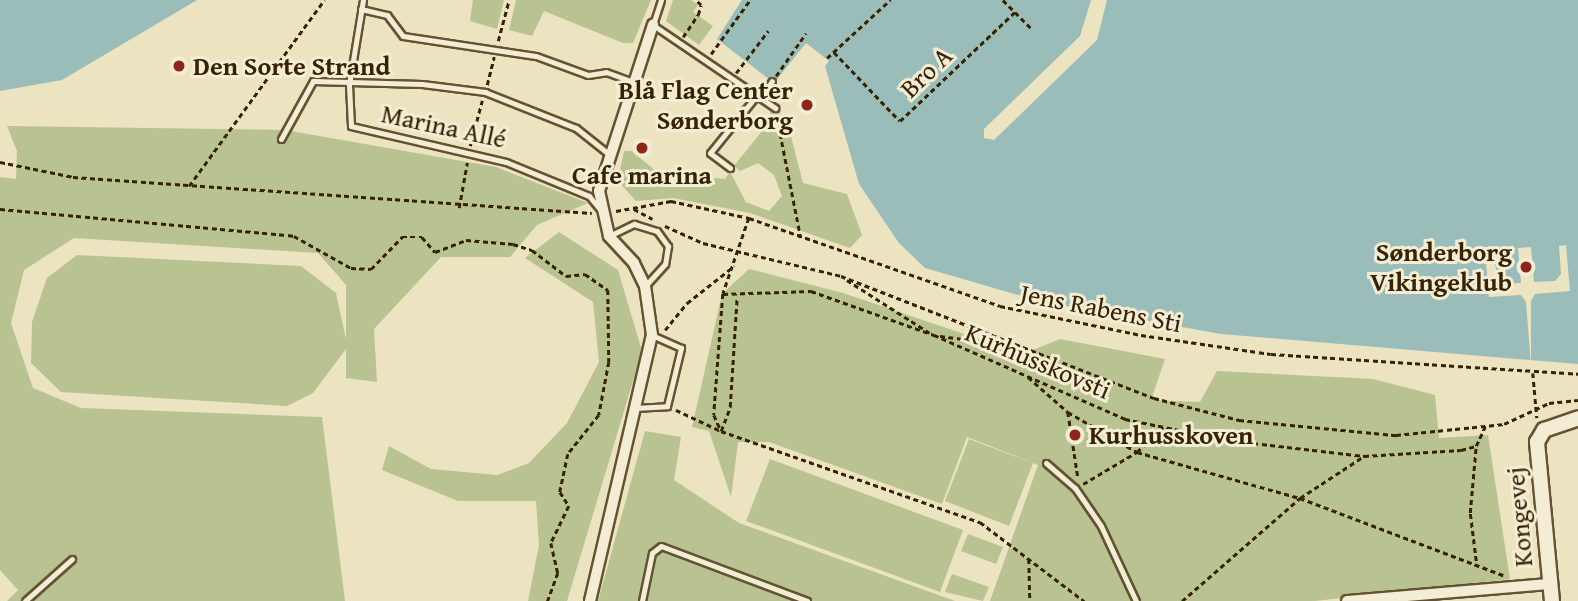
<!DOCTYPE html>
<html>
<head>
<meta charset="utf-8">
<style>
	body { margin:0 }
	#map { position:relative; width:1578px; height:601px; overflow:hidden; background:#ece3c0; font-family:"Gentium Book Plus",serif }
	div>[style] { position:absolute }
	.green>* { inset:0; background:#b9c391 }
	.water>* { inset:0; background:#9abdb9 }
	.pier>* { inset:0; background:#ece3c0 }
	.path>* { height:2.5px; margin-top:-1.25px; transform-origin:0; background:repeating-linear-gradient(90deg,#372201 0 5px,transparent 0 8.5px) }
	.roads { filter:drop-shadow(2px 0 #645231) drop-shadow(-2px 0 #645231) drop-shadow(0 2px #645231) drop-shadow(0 -2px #645231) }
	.service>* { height:5px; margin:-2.5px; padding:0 2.5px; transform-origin:2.5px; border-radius:2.5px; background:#f3edd6 }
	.minor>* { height:10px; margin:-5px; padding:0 5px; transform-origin:5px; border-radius:5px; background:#f3edd6 }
	.tertiary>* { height:14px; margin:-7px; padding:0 7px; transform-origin:7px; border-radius:7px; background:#f3edd6 }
	.dots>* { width:19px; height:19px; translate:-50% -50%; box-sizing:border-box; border:4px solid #f3edd6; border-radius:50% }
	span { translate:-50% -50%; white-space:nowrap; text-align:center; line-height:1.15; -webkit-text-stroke:6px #f3edd6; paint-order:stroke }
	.poi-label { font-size:26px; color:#372201; font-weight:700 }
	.left { translate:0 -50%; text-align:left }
	.right { translate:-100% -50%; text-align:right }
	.street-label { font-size:26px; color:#372201 }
</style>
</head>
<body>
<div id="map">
	<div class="green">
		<i style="clip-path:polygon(473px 0,504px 0,497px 29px,470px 21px)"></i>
		<i style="clip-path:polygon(516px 0,651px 0,633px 43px,623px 43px,544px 11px,532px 36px,509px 30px)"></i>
		<i style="clip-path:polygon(673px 0,691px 0,698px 5px,693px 12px,713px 26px,699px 45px,666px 21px)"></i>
		<i style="clip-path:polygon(770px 109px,786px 117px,803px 183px,847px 194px,862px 235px,850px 248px,750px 213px,673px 198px,636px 201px,618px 181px,624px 151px,632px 151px,671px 184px,679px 174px,725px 179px,730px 172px,746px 202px,769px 211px,782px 196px,774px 175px,758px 163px,740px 171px,734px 166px,770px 121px)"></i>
		<i style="clip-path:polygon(7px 126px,285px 130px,496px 167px,588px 203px,537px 225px,510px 257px,441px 257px,374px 329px,377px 382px,346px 378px,346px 349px,313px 393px,287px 406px,61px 392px,31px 363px,32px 322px,47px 278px,77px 255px,301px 266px,336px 293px,346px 339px,346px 285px,318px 253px,74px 238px,24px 270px,11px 323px,33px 388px,81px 408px,322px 417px,345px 601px,7px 601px,18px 590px,0 570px,0 177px,16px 179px,17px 151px)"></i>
		<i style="clip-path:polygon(559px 232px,618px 270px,642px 351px,567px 601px,528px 601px,539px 545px,536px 501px,458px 501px,382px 470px,389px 446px,431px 469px,497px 475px,529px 463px,567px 423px,599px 362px,593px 302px,525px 258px)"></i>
		<i style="clip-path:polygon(749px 269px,843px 293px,1023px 354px,1060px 339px,1165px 359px,1151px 400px,1200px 402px,1217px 371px,1373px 379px,1435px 395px,1439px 438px,1488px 435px,1510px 579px,1315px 601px,990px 601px,1038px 465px,967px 437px,942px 504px,769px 442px,738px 442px,731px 497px,709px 431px,692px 427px,722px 294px)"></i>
		<i style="clip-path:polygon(645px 431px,681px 437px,674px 480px,739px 523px,955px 601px,598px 601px)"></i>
		<i style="clip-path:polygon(969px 439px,1033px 463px,1009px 526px,945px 501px)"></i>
		<i style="clip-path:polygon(770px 459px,963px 530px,940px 592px,746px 521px)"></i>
		<i style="clip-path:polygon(968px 534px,1003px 547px,996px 564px,961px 551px)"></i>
		<i style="clip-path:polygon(952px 574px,989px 587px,983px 601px,945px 592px)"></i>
	</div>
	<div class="water">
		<i style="clip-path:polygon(0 0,197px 0,62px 80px,0 91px)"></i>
		<i style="clip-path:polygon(742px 0,1578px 0,1578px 364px,1221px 334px,1039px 301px,925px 268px,899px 243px,859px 184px,825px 66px,829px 61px,806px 43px,774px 83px,717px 39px)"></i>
	</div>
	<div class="pier">
		<i style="clip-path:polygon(1091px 0,1107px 0,1097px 40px,994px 140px,984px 138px,984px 129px,1080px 36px)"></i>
		<i style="clip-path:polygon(1566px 245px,1570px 291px,1535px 294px,1531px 301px,1531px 366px,1526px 302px,1521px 295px,1489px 297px,1485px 251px,1492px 250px,1499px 284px,1521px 283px,1518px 248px,1531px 247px,1534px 282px,1555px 281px,1561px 274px,1559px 246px)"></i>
	</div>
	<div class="path">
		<i style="left:1003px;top:0;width:40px;rotate:45deg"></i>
		<i style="left:683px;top:37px;width:27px;rotate:-56deg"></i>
		<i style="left:698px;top:15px;width:10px;rotate:-73deg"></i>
		<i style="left:701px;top:5px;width:8px;rotate:-140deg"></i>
		<i style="left:498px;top:41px;width:42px;rotate:-75deg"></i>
		<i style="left:834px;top:52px;width:95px;rotate:46.3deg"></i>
		<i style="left:900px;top:121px;width:158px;rotate:-43.5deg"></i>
		<i style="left:711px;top:54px;width:67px;rotate:-54.2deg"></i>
		<i style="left:827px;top:58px;width:86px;rotate:-42.6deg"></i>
		<i style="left:736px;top:73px;width:53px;rotate:-52.7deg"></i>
		<i style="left:776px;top:76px;width:52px;rotate:-55.1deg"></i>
		<i style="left:487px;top:85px;width:29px;rotate:-76deg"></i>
		<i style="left:777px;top:117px;width:123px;rotate:78.8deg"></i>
		<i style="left:470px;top:146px;width:47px;rotate:-75.1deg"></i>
		<i style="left:0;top:162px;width:75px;rotate:11.6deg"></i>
		<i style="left:73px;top:177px;width:520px;rotate:3.97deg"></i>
		<i style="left:189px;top:186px;width:230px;rotate:-54deg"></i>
		<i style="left:459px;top:208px;width:46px;rotate:-79.9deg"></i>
		<i style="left:0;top:209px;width:295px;rotate:5.2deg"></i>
		<i style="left:294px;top:236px;width:65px;rotate:29.3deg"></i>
		<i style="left:351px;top:268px;width:20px;rotate:3deg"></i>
		<i style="left:371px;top:269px;width:45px;rotate:-45.9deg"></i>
		<i style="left:402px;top:237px;width:20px"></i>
		<i style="left:422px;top:237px;width:20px;rotate:49deg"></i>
		<i style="left:435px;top:252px;width:33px;rotate:-21deg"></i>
		<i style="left:466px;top:240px;width:47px;rotate:4.9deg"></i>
		<i style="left:513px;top:244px;width:20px;rotate:18deg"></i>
		<i style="left:532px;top:250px;width:43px;rotate:37.4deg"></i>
		<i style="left:566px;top:276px;width:19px;rotate:-6deg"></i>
		<i style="left:585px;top:274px;width:28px;rotate:35deg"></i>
		<i style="left:608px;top:290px;width:72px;rotate:89.2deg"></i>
		<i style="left:609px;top:362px;width:54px;rotate:100.7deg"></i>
		<i style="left:599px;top:415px;width:50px;rotate:128.5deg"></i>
		<i style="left:568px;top:454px;width:39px;rotate:102deg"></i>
		<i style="left:560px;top:492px;width:17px;rotate:57deg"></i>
		<i style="left:569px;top:506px;width:41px;rotate:115.9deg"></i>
		<i style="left:551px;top:543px;width:31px;rotate:77deg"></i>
		<i style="left:558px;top:573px;width:30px;rotate:110deg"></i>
		<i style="left:634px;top:209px;width:21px;rotate:28deg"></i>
		<i style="left:616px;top:211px;width:56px;rotate:-10.3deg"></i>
		<i style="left:671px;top:201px;width:80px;rotate:12.3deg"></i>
		<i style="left:749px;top:218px;width:266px;rotate:19.3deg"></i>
		<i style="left:1000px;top:306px;width:144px;rotate:11.6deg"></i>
		<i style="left:1141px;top:335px;width:131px;rotate:8.3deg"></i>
		<i style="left:1271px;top:354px;width:308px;rotate:3.7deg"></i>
		<i style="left:749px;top:218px;width:80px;rotate:108.9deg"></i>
		<i style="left:723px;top:294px;width:121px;rotate:94.3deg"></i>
		<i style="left:714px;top:415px;width:17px;rotate:66deg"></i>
		<i style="left:721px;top:431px;width:275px;rotate:19.4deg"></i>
		<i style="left:980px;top:522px;width:131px;rotate:37.2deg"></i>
		<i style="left:665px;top:226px;width:42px;rotate:24.1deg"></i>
		<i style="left:703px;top:243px;width:142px;rotate:13.4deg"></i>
		<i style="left:841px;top:276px;width:336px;rotate:21.3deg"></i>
		<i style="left:1154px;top:398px;width:88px;rotate:14.5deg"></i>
		<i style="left:1239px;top:420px;width:158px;rotate:5.5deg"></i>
		<i style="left:1396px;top:435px;width:109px;rotate:-5.8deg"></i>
		<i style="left:1504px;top:424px;width:50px;rotate:-25deg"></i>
		<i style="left:1549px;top:403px;width:29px;rotate:-6deg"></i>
		<i style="left:847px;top:280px;width:98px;rotate:32.6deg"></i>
		<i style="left:723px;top:294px;width:88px;rotate:-2deg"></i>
		<i style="left:811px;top:291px;width:131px;rotate:19.7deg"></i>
		<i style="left:934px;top:335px;width:209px;rotate:23.7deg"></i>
		<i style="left:1125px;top:419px;width:105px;rotate:11.5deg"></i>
		<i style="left:1228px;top:440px;width:137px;rotate:6.7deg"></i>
		<i style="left:1364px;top:456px;width:97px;rotate:-3.5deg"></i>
		<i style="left:1461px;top:450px;width:16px;rotate:-15deg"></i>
		<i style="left:1476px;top:446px;width:21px;rotate:-65deg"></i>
		<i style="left:665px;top:330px;width:35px;rotate:-51deg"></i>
		<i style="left:687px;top:303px;width:60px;rotate:-38.2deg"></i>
		<i style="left:940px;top:336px;width:77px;rotate:7.5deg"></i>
		<i style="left:1533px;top:373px;width:45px;rotate:84.9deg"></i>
		<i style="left:1028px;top:377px;width:53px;rotate:41.2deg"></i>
		<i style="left:1068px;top:412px;width:66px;rotate:81.3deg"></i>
		<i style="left:676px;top:410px;width:50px;rotate:25deg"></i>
		<i style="left:721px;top:431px;width:26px;rotate:-69deg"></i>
		<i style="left:730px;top:407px;width:110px;rotate:-86.4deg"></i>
		<i style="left:1068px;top:412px;width:80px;rotate:30.1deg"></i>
		<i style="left:1137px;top:452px;width:169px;rotate:15.8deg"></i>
		<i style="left:1300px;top:498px;width:219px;rotate:20.8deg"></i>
		<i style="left:1083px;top:484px;width:63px;rotate:-30.7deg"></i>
		<i style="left:1137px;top:452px;width:36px;rotate:-44deg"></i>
		<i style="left:1029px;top:559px;width:42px;rotate:88.6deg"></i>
		<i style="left:1476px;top:561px;width:48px;rotate:-97.1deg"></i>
		<i style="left:1470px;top:513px;width:67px;rotate:-84.9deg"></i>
		<i style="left:1182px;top:601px;width:157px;rotate:-41.1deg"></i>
		<i style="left:1300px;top:498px;width:77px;rotate:-33.3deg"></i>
	</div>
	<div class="roads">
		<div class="service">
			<i style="left:363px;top:0;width:86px;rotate:99.4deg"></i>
			<i style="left:349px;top:85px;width:41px;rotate:87.2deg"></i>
			<i style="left:351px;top:126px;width:159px;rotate:13.1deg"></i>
			<i style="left:506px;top:162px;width:90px;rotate:22.3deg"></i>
			<i style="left:589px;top:196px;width:17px;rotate:50deg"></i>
			<i style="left:661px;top:0;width:26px;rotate:108deg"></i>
			<i style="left:653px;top:25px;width:148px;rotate:34.2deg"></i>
			<i style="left:361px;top:9px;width:27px;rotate:13deg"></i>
			<i style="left:387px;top:15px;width:26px;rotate:53deg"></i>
			<i style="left:403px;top:36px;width:134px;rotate:8.6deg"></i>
			<i style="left:536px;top:56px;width:55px;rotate:20.1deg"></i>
			<i style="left:588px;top:75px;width:18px;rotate:-9deg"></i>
			<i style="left:606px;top:72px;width:30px;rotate:20deg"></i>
			<i style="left:761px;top:98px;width:20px;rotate:-57deg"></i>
			<i style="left:281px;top:139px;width:66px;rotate:-61.1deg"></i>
			<i style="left:313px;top:81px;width:109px;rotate:1.6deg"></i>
			<i style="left:422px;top:84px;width:64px;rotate:7.2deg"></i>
			<i style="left:485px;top:92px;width:98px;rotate:21.6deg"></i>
			<i style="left:576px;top:128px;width:43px;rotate:38.5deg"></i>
			<i style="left:730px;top:168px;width:25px;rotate:-143deg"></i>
			<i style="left:710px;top:153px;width:75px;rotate:-51deg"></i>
			<i style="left:609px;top:236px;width:28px;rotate:-26deg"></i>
			<i style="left:634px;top:224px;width:24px;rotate:17deg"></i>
			<i style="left:657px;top:231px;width:19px;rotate:54deg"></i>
			<i style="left:668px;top:246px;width:18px;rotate:99deg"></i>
			<i style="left:665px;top:264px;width:30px;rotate:132deg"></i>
			<i style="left:634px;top:408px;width:33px;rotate:-3deg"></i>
			<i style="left:667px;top:406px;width:60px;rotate:-76.4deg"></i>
			<i style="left:681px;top:348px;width:32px;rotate:-156deg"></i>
			<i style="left:1046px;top:463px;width:38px;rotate:41deg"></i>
			<i style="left:1075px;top:488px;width:46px;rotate:55.6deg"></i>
			<i style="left:1101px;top:526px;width:83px;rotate:65deg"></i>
			<i style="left:25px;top:601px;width:63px;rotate:-41.8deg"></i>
			<i style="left:642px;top:601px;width:49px;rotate:-78.2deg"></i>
			<i style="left:652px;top:553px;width:11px;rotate:-38deg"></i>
			<i style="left:661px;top:546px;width:156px;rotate:20.6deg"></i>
		</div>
		<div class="minor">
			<i style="left:590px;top:601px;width:273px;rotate:-76.9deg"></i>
			<i style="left:652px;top:335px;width:49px;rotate:-98.1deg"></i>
			<i style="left:645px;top:286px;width:25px;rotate:-116deg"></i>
			<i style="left:634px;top:263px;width:37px;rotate:-133deg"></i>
			<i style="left:609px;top:236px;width:46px;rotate:-102.5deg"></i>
			<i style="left:599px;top:191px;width:175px;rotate:-72deg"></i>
			<i style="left:1347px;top:601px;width:203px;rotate:-4.8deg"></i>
		</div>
		<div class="tertiary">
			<i style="left:1552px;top:601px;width:160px;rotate:-95.4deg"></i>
			<i style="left:1537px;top:442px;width:14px;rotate:-60deg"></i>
			<i style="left:1544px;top:430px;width:36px;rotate:-19deg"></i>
		</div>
	</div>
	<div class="dots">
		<i style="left:179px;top:66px;background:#8f2418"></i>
		<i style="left:807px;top:105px;background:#8f2418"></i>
		<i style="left:642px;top:148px;background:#8f2418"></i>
		<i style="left:1526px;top:267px;background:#8f2418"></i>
		<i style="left:1075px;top:435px;background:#8f2418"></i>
	</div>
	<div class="poi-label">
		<span class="left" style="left:193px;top:66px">Den Sorte Strand</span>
		<span class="right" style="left:793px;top:105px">Blå Flag Center<br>Sønderborg</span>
		<span style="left:642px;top:175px">Cafe marina</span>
		<span class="right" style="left:1512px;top:267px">Sønderborg<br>Vikingeklub</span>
		<span class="left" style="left:1089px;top:435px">Kurhusskoven</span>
	</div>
	<div class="street-label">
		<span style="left:926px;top:72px;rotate:-44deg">Bro A</span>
		<span style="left:444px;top:126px;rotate:12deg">Marina Allé</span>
		<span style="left:1101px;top:308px;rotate:11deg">Jens Rabens Sti</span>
		<span style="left:1038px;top:361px;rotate:23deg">Kurhusskovsti</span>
		<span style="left:1519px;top:517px;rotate:-95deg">Kongevej</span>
	</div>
</div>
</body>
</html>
